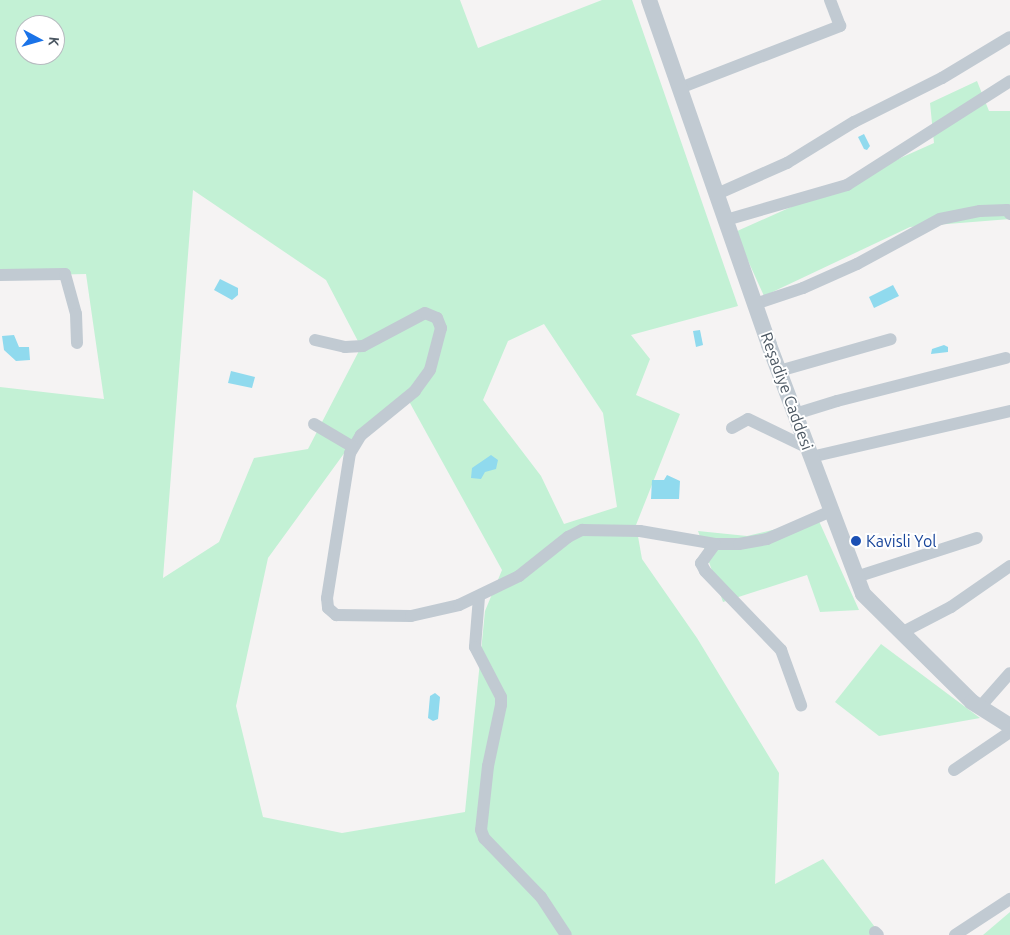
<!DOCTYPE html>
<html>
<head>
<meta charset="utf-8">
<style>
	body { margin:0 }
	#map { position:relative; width:1010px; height:935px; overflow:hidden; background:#f5f3f3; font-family:Ubuntu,sans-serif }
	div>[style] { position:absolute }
	.green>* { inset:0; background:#c3f1d5 }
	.water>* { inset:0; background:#90daee }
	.minor>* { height:12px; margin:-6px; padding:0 6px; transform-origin:6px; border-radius:6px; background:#c1cad2 }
	.tertiary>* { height:16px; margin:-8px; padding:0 8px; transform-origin:8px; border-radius:8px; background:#c1cad2 }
	.dots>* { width:14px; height:14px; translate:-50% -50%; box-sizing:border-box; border:2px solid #fff; border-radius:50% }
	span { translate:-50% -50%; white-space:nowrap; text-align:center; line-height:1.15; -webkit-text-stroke:4px #fff; paint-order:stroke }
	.street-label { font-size:16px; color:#4a5661 }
	.transit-label { font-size:16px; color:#164399 }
	.left { translate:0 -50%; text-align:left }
	.north { position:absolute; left:15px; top:15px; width:50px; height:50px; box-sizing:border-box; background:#fff; border:1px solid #b7bbc0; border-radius:50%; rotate:96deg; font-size:14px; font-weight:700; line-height:20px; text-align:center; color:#4a5661 }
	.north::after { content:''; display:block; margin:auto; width:18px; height:22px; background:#1a73e8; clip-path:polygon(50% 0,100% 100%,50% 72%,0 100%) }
</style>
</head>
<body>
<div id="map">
	<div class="green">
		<i style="clip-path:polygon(evenodd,0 0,460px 0,478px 48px,602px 0,632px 0,738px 306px,631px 335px,650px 359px,636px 395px,680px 414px,636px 525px,642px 559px,697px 638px,779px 773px,775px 884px,823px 859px,881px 935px,0 935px,0 387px,104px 399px,86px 274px,0 276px,0 0,25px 25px,55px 25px,55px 55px,25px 55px,25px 25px,0 0,193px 190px,326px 280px,361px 347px,308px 449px,254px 458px,219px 542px,163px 578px,193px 190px,0 0,544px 324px,603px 413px,617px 507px,564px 524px,541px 476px,483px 400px,508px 341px,544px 324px,0 0,405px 394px,502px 570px,485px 611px,465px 812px,342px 833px,263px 817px,236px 706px,268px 558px,348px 448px,405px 394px)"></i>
		<i style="clip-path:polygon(977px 81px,989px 111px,1010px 111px,1010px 219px,910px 227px,764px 296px,735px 232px,934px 143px,930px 103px)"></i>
		<i style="clip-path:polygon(818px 519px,859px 610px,820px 612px,807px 575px,723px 602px,698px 531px,747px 536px)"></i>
		<i style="clip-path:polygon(881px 644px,980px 718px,879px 736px,835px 702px)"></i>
		<i style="clip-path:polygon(1010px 912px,1010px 935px,983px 935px)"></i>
	</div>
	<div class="water">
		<i style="clip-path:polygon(864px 134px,870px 146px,867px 150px,864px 149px,858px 137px)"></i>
		<i style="clip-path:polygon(220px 279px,238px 288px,238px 295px,232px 300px,214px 290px)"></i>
		<i style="clip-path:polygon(893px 285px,899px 296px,874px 308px,869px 297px)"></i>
		<i style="clip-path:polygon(700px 330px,703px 345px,696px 347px,693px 331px)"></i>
		<i style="clip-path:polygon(14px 335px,19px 347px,29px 347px,30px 360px,16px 361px,4px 350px,2px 336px)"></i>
		<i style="clip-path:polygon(944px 345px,948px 347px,948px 352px,931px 354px,932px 349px)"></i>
		<i style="clip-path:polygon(231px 371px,255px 377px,252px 388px,228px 383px)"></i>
		<i style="clip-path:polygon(491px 455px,498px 460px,496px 469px,485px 472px,481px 479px,471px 478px,472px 468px)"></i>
		<i style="clip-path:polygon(667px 475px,680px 481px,679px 499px,651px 499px,652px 480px,664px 480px)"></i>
		<i style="clip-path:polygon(435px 693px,440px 697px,438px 719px,433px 721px,428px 718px,430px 696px)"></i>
	</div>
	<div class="minor">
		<i style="left:680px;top:88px;width:172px;rotate:-21.2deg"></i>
		<i style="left:840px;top:26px;width:28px;rotate:-111deg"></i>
		<i style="left:717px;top:194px;width:77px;rotate:-23.9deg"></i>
		<i style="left:787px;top:163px;width:79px;rotate:-31.5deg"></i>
		<i style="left:854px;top:122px;width:98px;rotate:-26.6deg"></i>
		<i style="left:942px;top:78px;width:79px;rotate:-31.1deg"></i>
		<i style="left:726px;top:220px;width:126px;rotate:-16.1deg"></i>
		<i style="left:847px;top:185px;width:193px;rotate:-32.5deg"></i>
		<i style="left:0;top:275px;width:65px;rotate:-0.9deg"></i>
		<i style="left:65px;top:274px;width:41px;rotate:74.6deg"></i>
		<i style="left:76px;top:314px;width:29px;rotate:88deg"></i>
		<i style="left:755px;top:304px;width:51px;rotate:-18.4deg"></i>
		<i style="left:803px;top:288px;width:59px;rotate:-24deg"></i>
		<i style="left:857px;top:264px;width:94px;rotate:-28.5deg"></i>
		<i style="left:940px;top:219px;width:41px;rotate:-11.3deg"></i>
		<i style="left:980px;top:211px;width:27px;rotate:-2deg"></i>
		<i style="left:1007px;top:210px;width:5px;rotate:53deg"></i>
		<i style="left:315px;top:340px;width:31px;rotate:13deg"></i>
		<i style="left:345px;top:347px;width:18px;rotate:-3deg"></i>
		<i style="left:363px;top:346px;width:70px;rotate:-28deg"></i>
		<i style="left:425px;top:313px;width:13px;rotate:23deg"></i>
		<i style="left:437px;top:318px;width:11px;rotate:68deg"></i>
		<i style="left:441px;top:328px;width:43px;rotate:104.7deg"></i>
		<i style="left:430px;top:370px;width:26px;rotate:126deg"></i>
		<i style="left:415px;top:391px;width:70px;rotate:140.8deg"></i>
		<i style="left:361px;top:435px;width:21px;rotate:121deg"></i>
		<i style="left:350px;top:453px;width:147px;rotate:99deg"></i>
		<i style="left:327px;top:598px;width:10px;rotate:84deg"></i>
		<i style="left:328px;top:608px;width:11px;rotate:41deg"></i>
		<i style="left:336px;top:615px;width:75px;rotate:0.8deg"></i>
		<i style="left:411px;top:616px;width:49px;rotate:-12.9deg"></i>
		<i style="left:459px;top:605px;width:67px;rotate:-25.8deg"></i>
		<i style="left:519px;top:576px;width:63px;rotate:-38.5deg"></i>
		<i style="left:568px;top:537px;width:16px;rotate:-27deg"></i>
		<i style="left:582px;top:530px;width:58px;rotate:1deg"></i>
		<i style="left:640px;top:531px;width:76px;rotate:9.8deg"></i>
		<i style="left:715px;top:544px;width:24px"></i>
		<i style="left:739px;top:544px;width:28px;rotate:-10deg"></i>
		<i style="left:767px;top:539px;width:70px;rotate:-23.6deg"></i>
		<i style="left:779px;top:371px;width:116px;rotate:-15.9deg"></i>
		<i style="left:795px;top:414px;width:44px;rotate:-17.2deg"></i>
		<i style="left:837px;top:401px;width:174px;rotate:-14.3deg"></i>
		<i style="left:314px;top:424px;width:45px;rotate:30.5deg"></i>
		<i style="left:732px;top:428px;width:18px;rotate:-29deg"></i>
		<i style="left:748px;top:419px;width:67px;rotate:25.8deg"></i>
		<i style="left:811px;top:457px;width:204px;rotate:-13deg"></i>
		<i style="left:715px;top:544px;width:24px;rotate:126deg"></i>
		<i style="left:701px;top:563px;width:9px;rotate:63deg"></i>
		<i style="left:705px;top:571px;width:110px;rotate:46.1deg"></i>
		<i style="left:781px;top:650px;width:59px;rotate:70deg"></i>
		<i style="left:856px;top:577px;width:127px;rotate:-17.9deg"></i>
		<i style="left:479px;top:597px;width:50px;rotate:94.6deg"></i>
		<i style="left:475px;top:647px;width:56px;rotate:62.5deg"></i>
		<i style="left:501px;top:697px;width:8px;rotate:90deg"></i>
		<i style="left:501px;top:705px;width:62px;rotate:102deg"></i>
		<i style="left:488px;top:766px;width:64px;rotate:96.2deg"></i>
		<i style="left:481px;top:830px;width:9px;rotate:69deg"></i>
		<i style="left:484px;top:838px;width:82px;rotate:46deg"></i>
		<i style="left:541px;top:897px;width:45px;rotate:56.7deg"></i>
		<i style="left:901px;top:633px;width:56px;rotate:-27.5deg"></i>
		<i style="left:951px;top:607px;width:72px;rotate:-34.8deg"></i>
		<i style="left:980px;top:707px;width:45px;rotate:-48.6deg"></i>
		<i style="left:954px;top:770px;width:68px;rotate:-34.2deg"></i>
		<i style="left:875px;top:932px;width:4px;rotate:45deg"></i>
		<i style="left:955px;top:935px;width:66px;rotate:-33.2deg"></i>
	</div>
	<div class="tertiary">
		<i style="left:649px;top:0;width:365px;rotate:70.8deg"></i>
		<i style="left:769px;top:345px;width:266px;rotate:69.3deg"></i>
		<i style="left:863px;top:594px;width:153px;rotate:44.7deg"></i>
		<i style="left:972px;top:702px;width:45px;rotate:32.3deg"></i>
	</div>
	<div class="dots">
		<i style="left:856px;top:541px;background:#1a4fb4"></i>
	</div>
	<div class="street-label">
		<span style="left:787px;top:391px;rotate:70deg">Reşadiye Caddesi</span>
	</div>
	<div class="transit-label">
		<span class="left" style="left:866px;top:541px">Kavisli Yol</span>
	</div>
	<div class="north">K</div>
</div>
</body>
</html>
